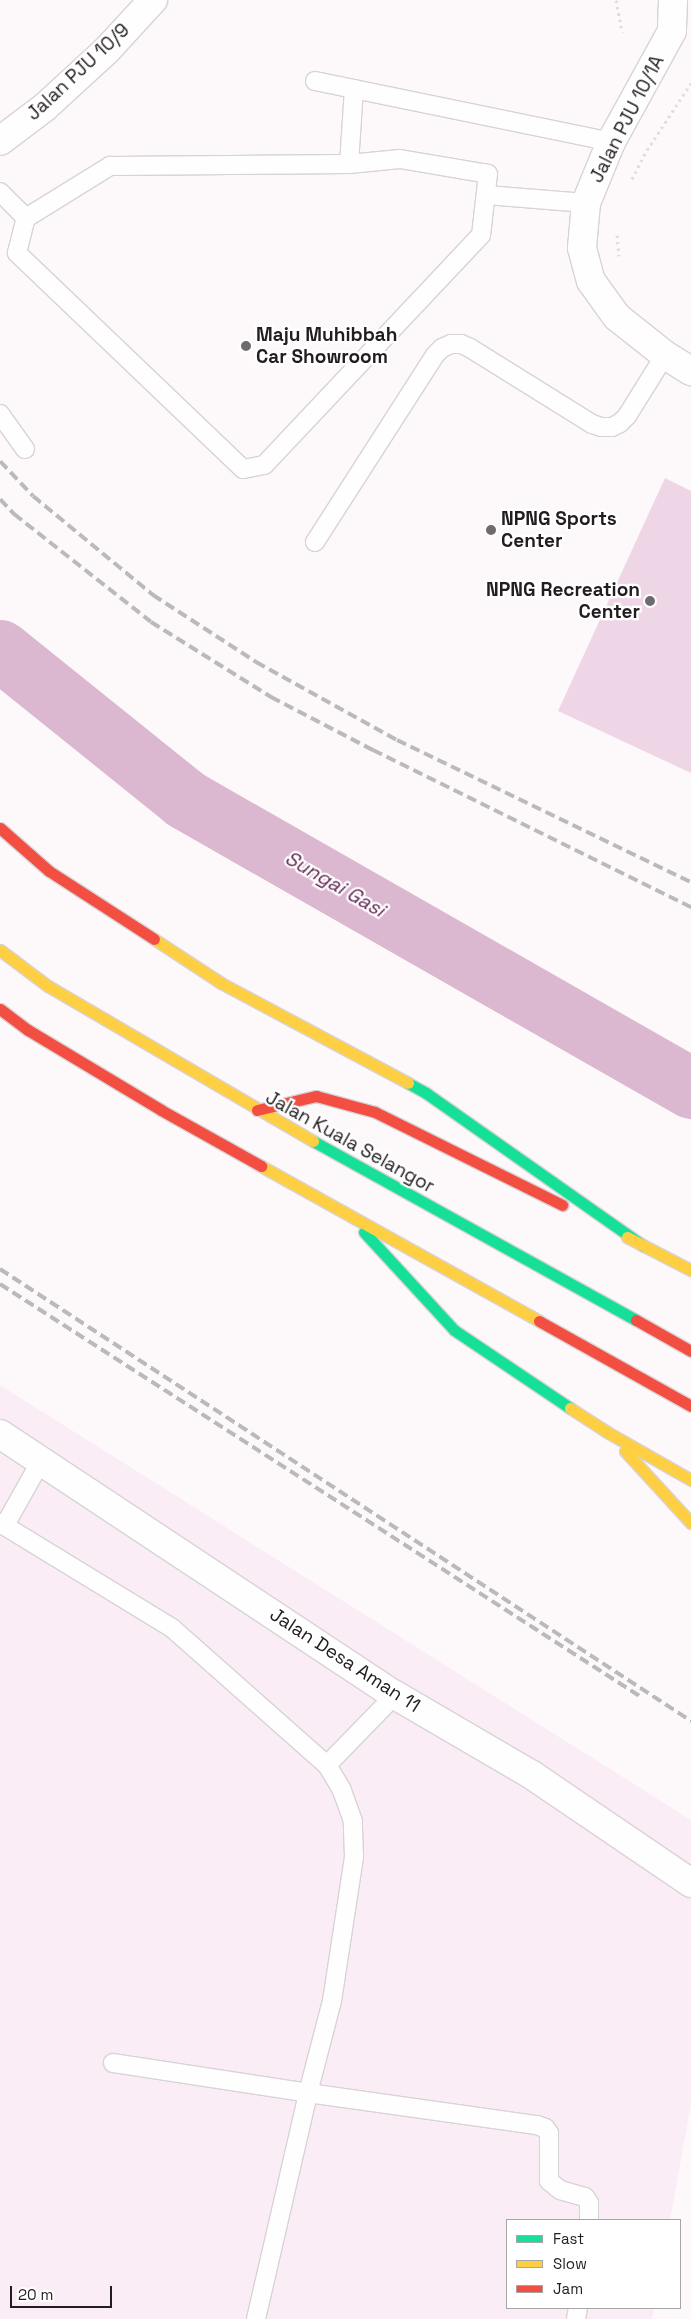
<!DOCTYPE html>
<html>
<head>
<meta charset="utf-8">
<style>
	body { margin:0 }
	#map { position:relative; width:691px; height:2319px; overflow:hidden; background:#fdf9fb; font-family:"Space Grotesk",sans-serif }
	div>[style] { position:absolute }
	.built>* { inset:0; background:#faedf5 }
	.green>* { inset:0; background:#eed6e6 }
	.river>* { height:61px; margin:-30.5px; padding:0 30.5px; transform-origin:30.5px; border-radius:30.5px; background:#dbb7d0 }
	.path>* { height:3px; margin-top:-1.5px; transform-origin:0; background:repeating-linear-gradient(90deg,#deddde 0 2.5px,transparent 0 6.5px) }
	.roads { filter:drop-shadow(1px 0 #d8d3d6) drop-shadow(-1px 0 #d8d3d6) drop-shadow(0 1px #d8d3d6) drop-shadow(0 -1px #d8d3d6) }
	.lane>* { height:18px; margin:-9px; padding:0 9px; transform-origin:9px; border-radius:9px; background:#fffefe }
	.street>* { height:28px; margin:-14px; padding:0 14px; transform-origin:14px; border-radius:14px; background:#fffefe }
	.fast>* { height:11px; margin:-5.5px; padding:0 5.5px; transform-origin:5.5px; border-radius:5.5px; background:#16e098 }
	.slow>* { height:11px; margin:-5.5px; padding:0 5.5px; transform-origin:5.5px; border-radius:5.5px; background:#ffcf43 }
	.jam>* { height:11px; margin:-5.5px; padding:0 5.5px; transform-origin:5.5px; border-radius:5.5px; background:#f24e42 }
	.rail>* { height:4px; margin-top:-2px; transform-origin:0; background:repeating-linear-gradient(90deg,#bbbaba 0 10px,transparent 0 15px) }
	.dots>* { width:14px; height:14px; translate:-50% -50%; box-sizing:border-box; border:2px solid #fff; border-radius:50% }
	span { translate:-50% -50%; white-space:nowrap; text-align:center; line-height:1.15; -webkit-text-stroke:4.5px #fff; paint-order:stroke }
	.street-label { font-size:19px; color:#221d20 }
	.poi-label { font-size:19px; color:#221d20; font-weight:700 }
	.left { translate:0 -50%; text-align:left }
	.right { translate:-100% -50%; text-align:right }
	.water-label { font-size:20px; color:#642956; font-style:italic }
	.legend { position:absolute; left:506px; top:2219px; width:175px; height:90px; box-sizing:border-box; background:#fff; border:1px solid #a7a5a6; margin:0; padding:6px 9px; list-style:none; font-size:15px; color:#221d20 }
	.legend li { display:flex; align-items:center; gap:10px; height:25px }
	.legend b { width:25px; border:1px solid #a7a5a6 }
	.scale { position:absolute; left:10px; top:2286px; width:102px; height:22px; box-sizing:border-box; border:2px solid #221d20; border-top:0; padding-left:6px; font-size:15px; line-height:18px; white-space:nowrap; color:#221d20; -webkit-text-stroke:4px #fff; paint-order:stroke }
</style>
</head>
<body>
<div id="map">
	<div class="built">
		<i style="clip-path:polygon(0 1385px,691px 1820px,691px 2104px,670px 2220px,507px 2220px,507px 2308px,654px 2308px,652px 2319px,0 2319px)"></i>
	</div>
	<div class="green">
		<i style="clip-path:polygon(665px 478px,691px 491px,691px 773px,558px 711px)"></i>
	</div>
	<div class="river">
		<i style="left:0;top:650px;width:238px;rotate:38.8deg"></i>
		<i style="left:185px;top:799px;width:583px;rotate:29.73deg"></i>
	</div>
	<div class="path">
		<i style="left:616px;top:0;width:33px;rotate:79deg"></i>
		<i style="left:632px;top:179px;width:33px;rotate:-63deg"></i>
		<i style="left:647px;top:150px;width:80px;rotate:-56.7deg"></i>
		<i style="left:617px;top:235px;width:21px;rotate:85deg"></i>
	</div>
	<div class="roads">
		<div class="lane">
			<i style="left:315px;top:81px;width:302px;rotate:11.6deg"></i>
			<i style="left:400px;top:159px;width:89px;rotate:9.7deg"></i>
			<i style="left:488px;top:174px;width:61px;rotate:96.5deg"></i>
			<i style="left:481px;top:235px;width:316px;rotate:133.3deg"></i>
			<i style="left:264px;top:465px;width:21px;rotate:169deg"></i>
			<i style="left:243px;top:469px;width:313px;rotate:-136.3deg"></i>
			<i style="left:17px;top:253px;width:36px;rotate:-76deg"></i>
			<i style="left:26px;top:218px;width:99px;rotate:-31.8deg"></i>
			<i style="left:110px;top:166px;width:239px;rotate:-0.5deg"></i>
			<i style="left:349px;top:164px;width:51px;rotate:-5.6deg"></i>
			<i style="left:349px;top:164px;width:75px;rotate:-86.2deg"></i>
			<i style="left:0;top:192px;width:37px;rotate:45deg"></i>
			<i style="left:486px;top:195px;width:100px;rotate:4.6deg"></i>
			<i style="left:0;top:414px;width:43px;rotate:54.5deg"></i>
			<i style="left:315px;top:542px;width:222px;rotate:-57.3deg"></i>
			<i style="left:435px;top:355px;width:10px;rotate:-45deg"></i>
			<i style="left:442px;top:348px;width:10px;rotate:-24deg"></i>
			<i style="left:451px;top:344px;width:10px"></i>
			<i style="left:461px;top:344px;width:10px;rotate:24deg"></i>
			<i style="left:470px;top:348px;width:144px;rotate:31.9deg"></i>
			<i style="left:592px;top:424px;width:9px;rotate:18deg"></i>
			<i style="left:601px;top:427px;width:11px"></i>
			<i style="left:612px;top:427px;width:9px;rotate:-27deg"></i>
			<i style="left:620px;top:423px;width:10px;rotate:-45deg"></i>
			<i style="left:627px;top:416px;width:72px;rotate:-58.1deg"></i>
			<i style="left:0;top:1523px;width:202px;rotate:31.4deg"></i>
			<i style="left:172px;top:1628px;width:207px;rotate:41.5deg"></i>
			<i style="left:327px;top:1765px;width:98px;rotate:-45.8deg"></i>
			<i style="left:5px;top:1525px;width:76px;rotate:-60.7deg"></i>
			<i style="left:113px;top:2063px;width:197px;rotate:8.7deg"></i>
			<i style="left:308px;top:2093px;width:231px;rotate:8deg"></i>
			<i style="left:537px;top:2125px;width:9px;rotate:21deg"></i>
			<i style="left:545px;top:2128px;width:6px;rotate:51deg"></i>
			<i style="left:549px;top:2133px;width:48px;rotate:90deg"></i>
			<i style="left:549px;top:2181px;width:14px;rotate:39deg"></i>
			<i style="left:560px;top:2190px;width:26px;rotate:16deg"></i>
			<i style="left:585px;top:2197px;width:7px;rotate:56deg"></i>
			<i style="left:589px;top:2203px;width:17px;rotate:90deg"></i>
			<i style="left:256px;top:2319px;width:232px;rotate:-77deg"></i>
			<i style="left:308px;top:2093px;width:95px;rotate:-75.4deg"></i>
			<i style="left:332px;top:2001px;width:146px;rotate:-81.3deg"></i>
			<i style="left:354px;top:1857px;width:36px;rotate:-92deg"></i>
			<i style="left:353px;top:1821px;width:33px;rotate:-110deg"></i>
			<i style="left:342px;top:1790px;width:29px;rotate:-121deg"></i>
			<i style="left:576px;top:2319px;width:11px;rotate:-80deg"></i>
		</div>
		<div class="street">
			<i style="left:673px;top:0;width:31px;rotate:92deg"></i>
			<i style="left:672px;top:31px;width:127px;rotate:118.8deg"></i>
			<i style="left:611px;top:142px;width:66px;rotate:112.3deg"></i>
			<i style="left:586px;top:203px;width:45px;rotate:95.1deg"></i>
			<i style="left:582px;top:248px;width:34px;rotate:75deg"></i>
			<i style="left:591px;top:281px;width:44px;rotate:54.2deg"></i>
			<i style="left:617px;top:317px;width:61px;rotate:38.4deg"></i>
			<i style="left:665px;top:355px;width:31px;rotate:32deg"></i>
			<i style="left:0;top:141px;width:56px;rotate:-37.1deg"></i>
			<i style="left:45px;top:107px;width:84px;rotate:-42.6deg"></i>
			<i style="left:107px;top:50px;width:68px;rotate:-47.4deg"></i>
			<i style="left:0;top:1434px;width:473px;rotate:33.5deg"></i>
			<i style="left:395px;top:1695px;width:159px;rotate:30.3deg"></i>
			<i style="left:532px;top:1775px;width:192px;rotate:34.2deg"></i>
		</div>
		<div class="fast">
			<i style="left:408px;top:1083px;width:21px;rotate:29deg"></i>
			<i style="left:426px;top:1093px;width:266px;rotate:35.1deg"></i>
			<i style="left:313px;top:1141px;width:369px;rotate:29deg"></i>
			<i style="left:364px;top:1232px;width:133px;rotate:47.4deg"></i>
			<i style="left:454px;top:1330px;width:140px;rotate:33.9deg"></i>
		</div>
		<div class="slow">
			<i style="left:154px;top:939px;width:80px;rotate:33.3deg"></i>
			<i style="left:221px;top:983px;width:212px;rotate:28.1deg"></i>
			<i style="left:0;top:950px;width:60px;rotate:36.9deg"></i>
			<i style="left:48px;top:986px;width:307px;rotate:30.3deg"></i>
			<i style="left:261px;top:1166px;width:318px;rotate:29.1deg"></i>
			<i style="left:627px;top:1237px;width:72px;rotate:27.3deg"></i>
			<i style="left:570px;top:1408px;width:44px;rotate:33deg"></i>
			<i style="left:607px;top:1432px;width:97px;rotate:29.7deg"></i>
			<i style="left:625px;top:1451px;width:98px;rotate:47.5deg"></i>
		</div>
		<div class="jam">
			<i style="left:0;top:828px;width:65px;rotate:41.3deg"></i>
			<i style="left:49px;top:871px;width:125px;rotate:32.9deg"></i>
			<i style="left:0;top:1009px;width:35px;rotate:37deg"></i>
			<i style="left:28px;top:1030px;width:155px;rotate:31deg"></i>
			<i style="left:161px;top:1110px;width:115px;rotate:29.2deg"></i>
			<i style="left:257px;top:1110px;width:61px;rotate:-13.3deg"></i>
			<i style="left:316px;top:1096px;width:61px;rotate:15.2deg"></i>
			<i style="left:375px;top:1112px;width:209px;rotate:26.4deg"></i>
			<i style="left:636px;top:1320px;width:63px;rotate:29.4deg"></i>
			<i style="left:539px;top:1321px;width:174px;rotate:29.2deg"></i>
		</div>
	</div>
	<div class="rail">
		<i style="left:0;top:461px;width:48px;rotate:46.7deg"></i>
		<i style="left:33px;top:496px;width:156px;rotate:39.5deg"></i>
		<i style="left:153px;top:595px;width:123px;rotate:33deg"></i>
		<i style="left:256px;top:662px;width:161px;rotate:29deg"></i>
		<i style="left:397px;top:740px;width:326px;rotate:25.8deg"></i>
		<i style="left:0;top:499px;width:21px;rotate:47deg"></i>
		<i style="left:14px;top:514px;width:174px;rotate:38.2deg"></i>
		<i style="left:151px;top:622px;width:142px;rotate:32deg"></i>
		<i style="left:271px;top:697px;width:115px;rotate:27.5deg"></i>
		<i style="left:373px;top:750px;width:355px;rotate:26.3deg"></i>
		<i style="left:0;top:1269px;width:826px;rotate:33.19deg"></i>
		<i style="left:0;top:1284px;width:763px;rotate:32.79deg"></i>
	</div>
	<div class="dots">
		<i style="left:246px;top:346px;background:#6f6a6d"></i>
		<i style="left:491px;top:530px;background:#6f6a6d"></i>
		<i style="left:650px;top:601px;background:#6f6a6d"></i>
	</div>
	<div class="street-label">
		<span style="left:78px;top:72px;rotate:-43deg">Jalan PJU 10/9</span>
		<span style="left:627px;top:119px;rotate:-63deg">Jalan PJU 10/1A</span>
		<span style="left:350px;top:1142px;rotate:29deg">Jalan Kuala Selangor</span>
		<span style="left:345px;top:1660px;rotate:33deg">Jalan Desa Aman 11</span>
	</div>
	<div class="poi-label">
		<span class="left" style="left:256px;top:346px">Maju Muhibbah<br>Car Showroom</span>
		<span class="left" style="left:501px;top:530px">NPNG Sports<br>Center</span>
		<span class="right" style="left:640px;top:601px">NPNG Recreation<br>Center</span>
	</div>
	<div class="water-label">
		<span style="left:335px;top:884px;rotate:30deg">Sungai Gasi</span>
	</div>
	<ul class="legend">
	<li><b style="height:6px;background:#16e098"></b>Fast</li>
	<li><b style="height:6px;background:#ffcf43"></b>Slow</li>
	<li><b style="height:6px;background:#f24e42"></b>Jam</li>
	</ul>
	<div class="scale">20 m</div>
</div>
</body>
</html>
